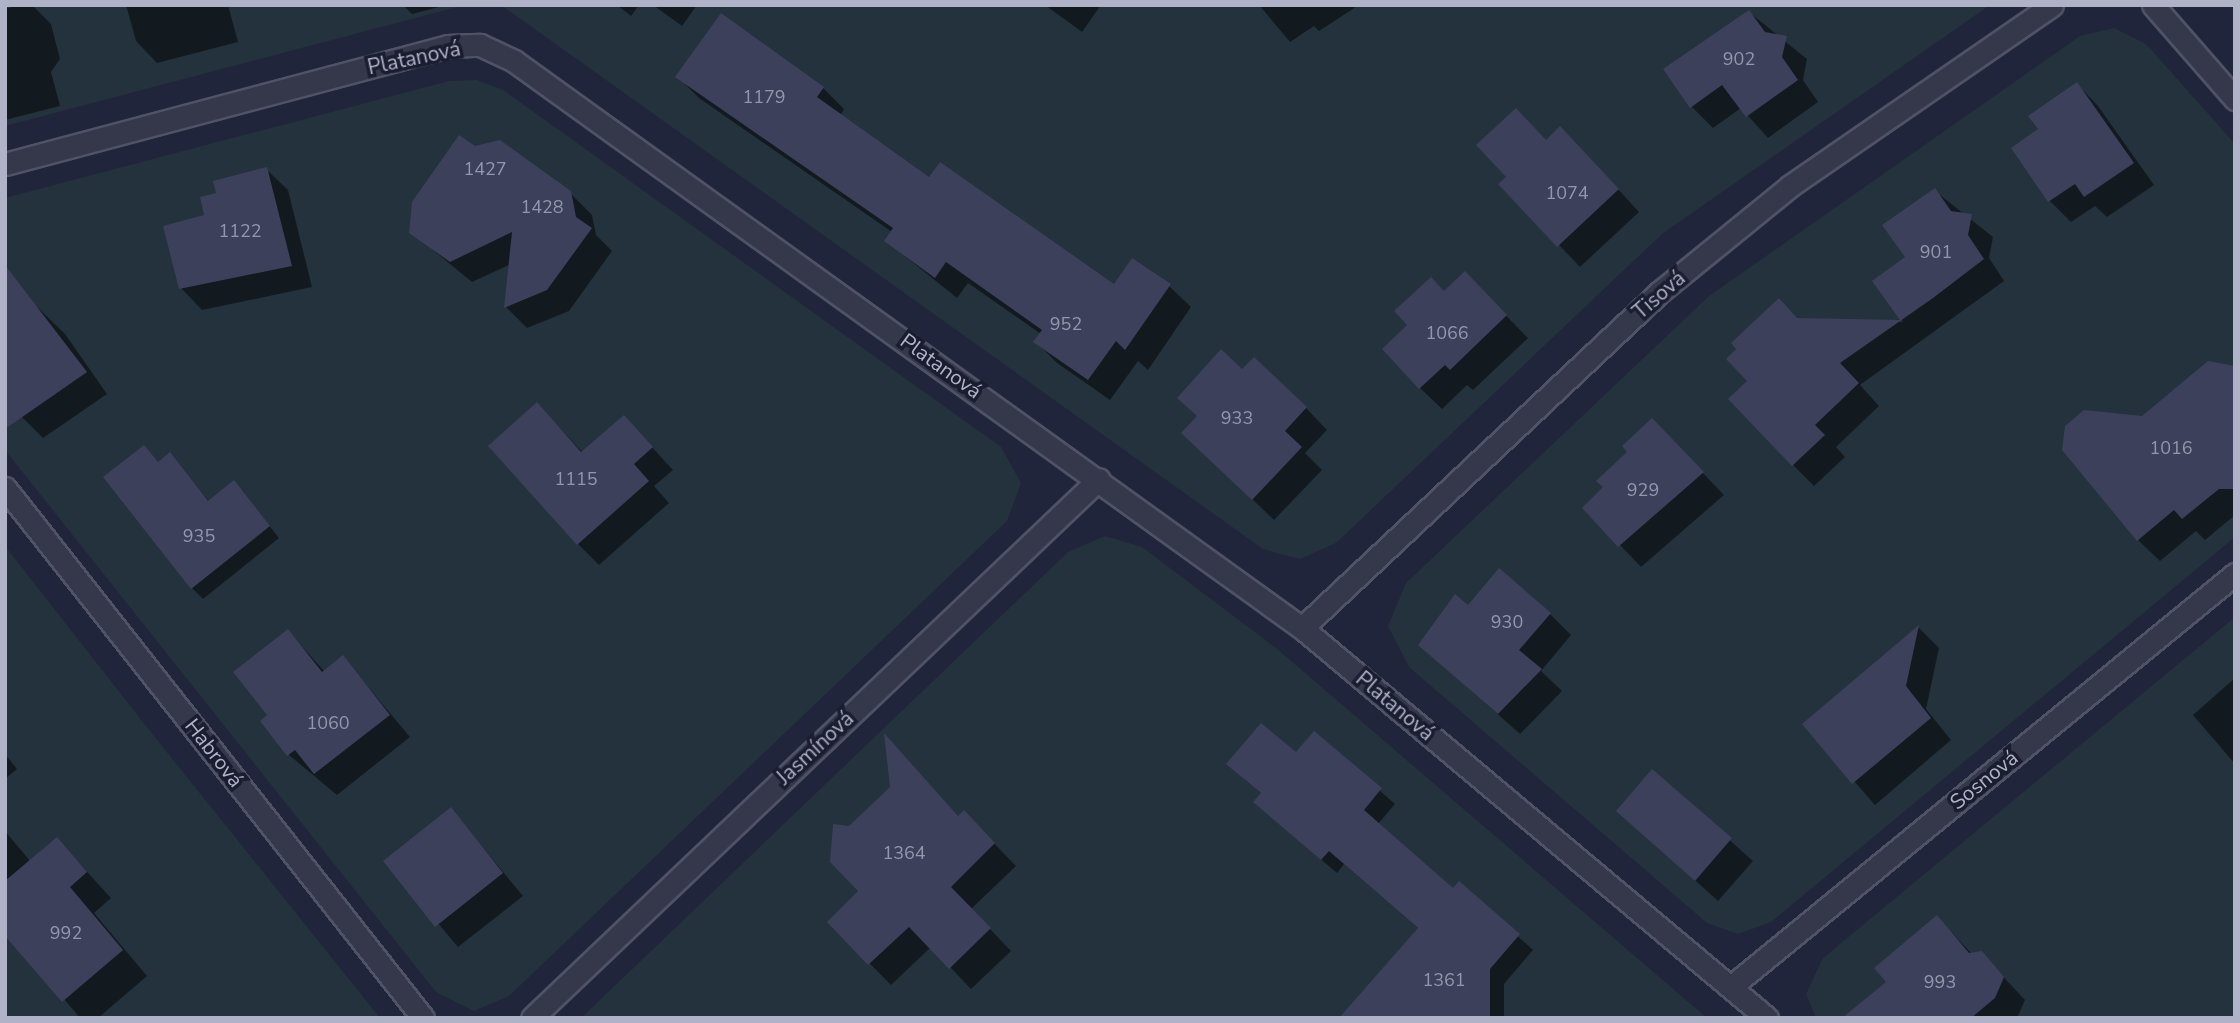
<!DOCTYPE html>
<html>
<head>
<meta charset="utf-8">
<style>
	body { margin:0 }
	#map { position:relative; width:2240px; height:1023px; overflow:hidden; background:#21253b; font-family:"Nunito Sans",sans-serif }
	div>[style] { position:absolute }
	.green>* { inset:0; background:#23323c }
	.shadow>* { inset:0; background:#0007 }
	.building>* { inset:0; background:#3d405b }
	.roads { filter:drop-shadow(2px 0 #505266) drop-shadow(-2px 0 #505266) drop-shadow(0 2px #505266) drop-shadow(0 -2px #505266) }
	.minor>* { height:21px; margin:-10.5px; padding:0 10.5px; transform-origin:10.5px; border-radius:10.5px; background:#35384b }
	span { translate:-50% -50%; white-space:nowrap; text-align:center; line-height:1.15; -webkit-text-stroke:7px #1a1d30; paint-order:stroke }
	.number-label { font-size:18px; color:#9396ac }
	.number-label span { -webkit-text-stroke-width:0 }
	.street-label { font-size:21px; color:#b0b2c7 }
	.frame { position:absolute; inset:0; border:7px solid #b0b2c7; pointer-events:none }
</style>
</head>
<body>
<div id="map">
	<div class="green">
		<i style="clip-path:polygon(5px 5px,465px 5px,5px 126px)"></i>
		<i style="clip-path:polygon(501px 5px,1990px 5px,1662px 234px,1336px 543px,1300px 559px,1263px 549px)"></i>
		<i style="clip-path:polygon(2114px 28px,2146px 44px,2235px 144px,2235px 537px,1771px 922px,1738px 934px,1707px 923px,1409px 667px,1388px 626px,1406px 583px,1709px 296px,2080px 36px)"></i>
		<i style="clip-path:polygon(477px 80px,503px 90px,1001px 447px,1021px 483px,1007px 521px,509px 996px,474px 1011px,436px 992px,5px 450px,5px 198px,449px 81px)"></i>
		<i style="clip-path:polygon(1105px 536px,1142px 547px,1276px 648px,1707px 1018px,581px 1018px,1068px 552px)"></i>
		<i style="clip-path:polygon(5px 546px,142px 721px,380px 1018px,5px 1018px)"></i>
		<i style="clip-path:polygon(2235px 617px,2235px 1018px,1816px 1018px,1806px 994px,1823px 958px)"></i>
	</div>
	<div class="shadow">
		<i style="clip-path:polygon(19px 5px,32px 5px,51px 24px,60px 59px,51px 72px,60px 106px,5px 120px,5px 9px)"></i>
		<i style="clip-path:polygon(126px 5px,228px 5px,238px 42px,157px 63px,136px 41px)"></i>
		<i style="clip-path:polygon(403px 5px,447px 5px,412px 14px)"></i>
		<i style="clip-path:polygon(617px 5px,639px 5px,631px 16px)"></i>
		<i style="clip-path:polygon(653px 5px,697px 5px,682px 26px)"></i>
		<i style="clip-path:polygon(1045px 5px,1101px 5px,1082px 32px)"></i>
		<i style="clip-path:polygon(1259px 5px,1359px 5px,1319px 31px,1314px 26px,1290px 42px)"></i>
		<i style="clip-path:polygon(1749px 12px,1807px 59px,1803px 80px,1818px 102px,1768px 138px,1741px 108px,1713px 128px,1692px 107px)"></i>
		<i style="clip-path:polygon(677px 76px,823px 88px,844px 109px,840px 116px,929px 180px,1115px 287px,1169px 286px,1191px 307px,1148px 370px,1138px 361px,1110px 400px,1057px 363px,1036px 342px,1041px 334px,968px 283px,957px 298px,886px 241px,892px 232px,699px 98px)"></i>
		<i style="clip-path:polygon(2077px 84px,2098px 106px,2154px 185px,2107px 217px,2095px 206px,2071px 222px,2050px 201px,2040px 130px)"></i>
		<i style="clip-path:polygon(1547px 142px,1582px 150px,1639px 212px,1580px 267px,1501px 184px)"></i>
		<i style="clip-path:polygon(474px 147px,570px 193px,592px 215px,596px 235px,612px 251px,569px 311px,527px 328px,506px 307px,511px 264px,472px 282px,411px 232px)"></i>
		<i style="clip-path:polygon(266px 169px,288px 190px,312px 287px,202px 310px,181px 288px,206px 216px,218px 194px)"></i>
		<i style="clip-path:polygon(1935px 191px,1993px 237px,1989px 258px,2004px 281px,1860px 385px,1879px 406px,1836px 447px,1845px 457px,1814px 486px,1793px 465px,1749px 381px,1798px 320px,1903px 322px,1874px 281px,1907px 258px)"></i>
		<i style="clip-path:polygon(1444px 293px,1486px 295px,1528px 338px,1473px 390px,1467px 385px,1442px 409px,1420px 388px)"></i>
		<i style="clip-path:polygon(27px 297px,65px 334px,107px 394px,43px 438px,22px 417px)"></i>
		<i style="clip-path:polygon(2235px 371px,2235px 515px,2205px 540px,2196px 531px,2160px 561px,2138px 540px,2142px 418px)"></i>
		<i style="clip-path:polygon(1242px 372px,1306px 408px,1327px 430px,1305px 453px,1322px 470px,1274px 520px,1205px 454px,1199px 417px)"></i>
		<i style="clip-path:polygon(624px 417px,673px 470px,654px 486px,669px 503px,599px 565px,578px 544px,558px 426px,583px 453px)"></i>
		<i style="clip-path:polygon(1673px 442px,1724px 495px,1641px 567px,1620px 545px)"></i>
		<i style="clip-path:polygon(170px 455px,209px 502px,244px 494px,279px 538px,203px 599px,192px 588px,159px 463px)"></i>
		<i style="clip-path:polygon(1468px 607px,1550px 614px,1571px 635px,1541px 671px,1562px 691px,1520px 734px,1420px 645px)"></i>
		<i style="clip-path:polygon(1919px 628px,1939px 648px,1926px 709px,1951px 740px,1875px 805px,1804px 724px)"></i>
		<i style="clip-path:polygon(288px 631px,325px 672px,343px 657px,410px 737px,337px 795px,289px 755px,270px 716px)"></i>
		<i style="clip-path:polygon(2235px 678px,2235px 764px,2193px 715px)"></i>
		<i style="clip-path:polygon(1314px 733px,1395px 804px,1378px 824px,1453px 890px,1459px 883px,1533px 950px,1504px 984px,1504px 1018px,1341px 1018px,1419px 929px,1344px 864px,1337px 873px,1270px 816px,1262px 794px,1243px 778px,1296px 755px)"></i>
		<i style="clip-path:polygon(887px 737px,959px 818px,985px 834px,1016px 866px,971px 909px,1011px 951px,971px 989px,931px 947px,891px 985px,829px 922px,861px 891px,850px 828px,891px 788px)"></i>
		<i style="clip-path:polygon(5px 754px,17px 769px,5px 779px)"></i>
		<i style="clip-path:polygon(1652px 771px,1753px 861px,1718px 901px,1618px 811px)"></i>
		<i style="clip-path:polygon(451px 809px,523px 896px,458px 947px,386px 862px)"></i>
		<i style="clip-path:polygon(5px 831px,31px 862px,57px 839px,111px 898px,94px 913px,147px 976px,98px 1018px,80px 1018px,5px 929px)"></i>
		<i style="clip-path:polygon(1937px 917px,1972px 954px,1981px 953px,2025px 1000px,2017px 1018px,1876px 1018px,1889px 982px)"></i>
	</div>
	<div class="building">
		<i style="clip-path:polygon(1749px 10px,1765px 32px,1787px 36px,1782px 57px,1798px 80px,1746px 117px,1722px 85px,1690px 108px,1663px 69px)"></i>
		<i style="clip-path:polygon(721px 13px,824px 87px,817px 97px,929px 177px,940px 162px,1114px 284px,1132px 258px,1171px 284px,1125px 350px,1116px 341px,1088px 380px,1033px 342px,1042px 330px,946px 262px,935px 278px,884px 241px,893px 228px,675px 77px)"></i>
		<i style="clip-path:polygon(2077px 82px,2134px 163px,2084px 197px,2075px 184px,2048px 202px,2011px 148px,2038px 129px,2028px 116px)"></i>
		<i style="clip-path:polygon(1516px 108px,1546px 140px,1560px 126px,1619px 189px,1557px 247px,1498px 184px,1506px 177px,1476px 145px)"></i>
		<i style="clip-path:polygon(459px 135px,475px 146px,500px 140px,536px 166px,571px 191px,576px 217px,592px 228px,547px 290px,504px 308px,512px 232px,450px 262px,409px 233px,412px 202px)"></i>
		<i style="clip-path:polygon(267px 167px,292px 266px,179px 289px,163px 226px,204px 215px,200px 197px,216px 193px,213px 181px)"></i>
		<i style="clip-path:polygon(1935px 188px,1951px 211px,1972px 214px,1968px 235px,1984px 259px,1933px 298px,1840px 363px,1859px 383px,1815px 425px,1825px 435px,1792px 466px,1728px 399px,1747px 381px,1726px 359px,1736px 349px,1731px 343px,1779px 298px,1797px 318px,1900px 320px,1872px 281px,1905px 257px,1882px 225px)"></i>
		<i style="clip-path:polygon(5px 265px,87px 372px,5px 429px)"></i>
		<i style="clip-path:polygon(1465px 271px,1507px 315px,1450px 370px,1445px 365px,1419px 389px,1382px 349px,1407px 325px,1394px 311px,1431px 277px,1444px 291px)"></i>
		<i style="clip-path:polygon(1221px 349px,1242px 369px,1254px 357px,1307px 407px,1285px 431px,1302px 447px,1252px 500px,1181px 433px,1197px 416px,1177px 398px)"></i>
		<i style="clip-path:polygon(2208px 361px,2235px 366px,2235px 489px,2219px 489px,2182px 519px,2174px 510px,2137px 541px,2062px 450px,2065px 426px,2084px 410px,2142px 416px)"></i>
		<i style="clip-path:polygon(537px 402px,581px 452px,624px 415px,653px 447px,634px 464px,649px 481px,577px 545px,488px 446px)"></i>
		<i style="clip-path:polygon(1652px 418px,1704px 472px,1618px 547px,1582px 508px,1603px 487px,1596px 481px,1627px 452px,1622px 446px)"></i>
		<i style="clip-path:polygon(144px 445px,158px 462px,170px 452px,208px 501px,234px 480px,270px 526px,191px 589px,103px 477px)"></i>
		<i style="clip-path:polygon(1499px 568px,1551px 613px,1519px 650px,1542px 669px,1498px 714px,1418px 645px,1455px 594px,1468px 605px)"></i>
		<i style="clip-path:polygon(1919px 625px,1906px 686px,1931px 718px,1852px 784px,1802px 724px)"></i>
		<i style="clip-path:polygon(288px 629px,322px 672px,343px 655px,390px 715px,314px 774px,295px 750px,287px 756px,260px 721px,267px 715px,233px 672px)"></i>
		<i style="clip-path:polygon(1261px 723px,1296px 752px,1314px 731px,1382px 788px,1364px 810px,1453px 888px,1459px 881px,1520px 934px,1490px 969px,1490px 1018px,1339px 1018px,1418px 928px,1329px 851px,1321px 860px,1253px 802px,1261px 793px,1226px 764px)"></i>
		<i style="clip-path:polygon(884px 733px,958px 816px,964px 810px,995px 843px,951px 887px,991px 928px,949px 969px,909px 927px,868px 965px,827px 922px,858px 891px,830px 862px,833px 824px,849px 826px,890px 787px)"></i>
		<i style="clip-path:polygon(1652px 769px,1732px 838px,1695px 881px,1616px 811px)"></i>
		<i style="clip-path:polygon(451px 807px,503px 873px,435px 927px,383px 861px)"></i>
		<i style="clip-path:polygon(57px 837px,87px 872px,70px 887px,123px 950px,62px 1002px,5px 936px,5px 881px)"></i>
		<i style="clip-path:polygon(1937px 915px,1969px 953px,1982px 951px,2004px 977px,1995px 998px,1971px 1018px,1842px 1018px,1886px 982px,1874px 968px)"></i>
	</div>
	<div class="roads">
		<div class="minor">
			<i style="left:2153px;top:5px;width:125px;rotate:48.9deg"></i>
			<i style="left:5px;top:164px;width:457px;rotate:-14.9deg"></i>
			<i style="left:447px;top:46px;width:33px;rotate:-2deg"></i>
			<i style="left:480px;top:45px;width:38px;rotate:25deg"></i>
			<i style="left:514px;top:61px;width:971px;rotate:35.74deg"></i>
			<i style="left:1302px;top:628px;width:607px;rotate:39.99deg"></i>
			<i style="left:5px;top:488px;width:675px;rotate:51.74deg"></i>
			<i style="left:1302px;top:628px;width:492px;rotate:-43.2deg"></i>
			<i style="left:1661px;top:291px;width:166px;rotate:-39.1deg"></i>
			<i style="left:1790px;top:186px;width:318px;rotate:-34.6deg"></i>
			<i style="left:1733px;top:985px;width:649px;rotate:-39.31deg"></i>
			<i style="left:532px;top:1018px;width:782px;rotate:-43.55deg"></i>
		</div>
	</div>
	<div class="number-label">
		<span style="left:1739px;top:59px">902</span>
		<span style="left:764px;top:97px">1179</span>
		<span style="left:485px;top:169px">1427</span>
		<span style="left:1567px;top:193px">1074</span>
		<span style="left:542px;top:207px">1428</span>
		<span style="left:240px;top:231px">1122</span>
		<span style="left:1936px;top:252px">901</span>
		<span style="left:1066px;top:324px">952</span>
		<span style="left:1447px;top:333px">1066</span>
		<span style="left:1237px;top:418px">933</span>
		<span style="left:2171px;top:448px">1016</span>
		<span style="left:576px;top:479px">1115</span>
		<span style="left:1643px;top:490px">929</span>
		<span style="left:199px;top:536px">935</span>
		<span style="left:1507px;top:622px">930</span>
		<span style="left:328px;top:723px">1060</span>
		<span style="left:904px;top:853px">1364</span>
		<span style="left:66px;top:933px">992</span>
		<span style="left:1444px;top:980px">1361</span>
		<span style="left:1940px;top:982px">993</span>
	</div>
	<div class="street-label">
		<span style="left:414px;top:58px;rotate:-12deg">Platanová</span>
		<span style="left:1659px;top:295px;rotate:-41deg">Tisová</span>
		<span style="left:941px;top:366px;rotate:36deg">Platanová</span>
		<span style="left:1395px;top:706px;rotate:40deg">Platanová</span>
		<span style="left:815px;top:748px;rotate:-43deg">Jasmínová</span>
		<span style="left:214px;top:753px;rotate:52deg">Habrová</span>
		<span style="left:1984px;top:780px;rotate:-39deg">Sosnová</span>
	</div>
	<div class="frame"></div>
</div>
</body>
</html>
